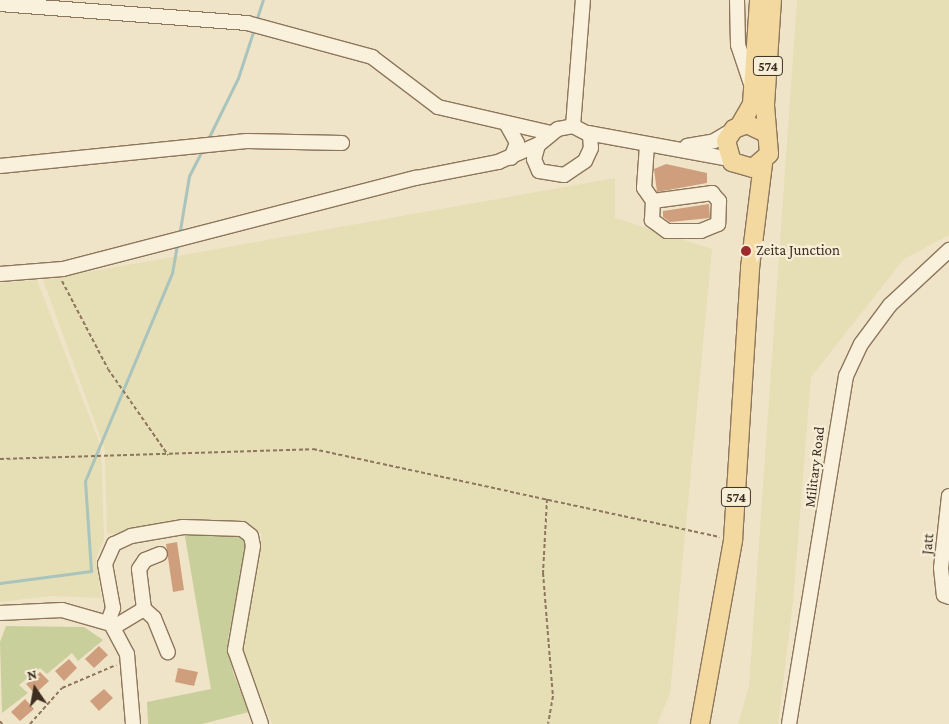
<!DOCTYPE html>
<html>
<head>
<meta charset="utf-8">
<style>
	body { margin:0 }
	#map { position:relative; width:949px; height:724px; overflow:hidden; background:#f0e4c8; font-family:"Crimson Pro",serif }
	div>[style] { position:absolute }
	.farmland>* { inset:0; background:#e6deb5 }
	.green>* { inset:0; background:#c9cf9b }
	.stream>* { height:3px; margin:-1.5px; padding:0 1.5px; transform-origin:1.5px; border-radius:1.5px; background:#a9c4bc }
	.building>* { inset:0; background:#cf9f7d }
	.path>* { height:2px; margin-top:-1px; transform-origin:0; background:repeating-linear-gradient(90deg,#8d765c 0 4px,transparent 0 6.5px) }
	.roads { filter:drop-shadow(1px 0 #8d765c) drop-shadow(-1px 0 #8d765c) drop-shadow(0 1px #8d765c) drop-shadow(0 -1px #8d765c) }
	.minor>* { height:14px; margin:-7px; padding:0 7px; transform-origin:7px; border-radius:7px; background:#faf1dc }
	.major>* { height:18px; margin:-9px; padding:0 9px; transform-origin:9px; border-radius:9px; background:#f3d9a0 }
	.dots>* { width:14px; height:14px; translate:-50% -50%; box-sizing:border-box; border:2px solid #f7eed8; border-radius:50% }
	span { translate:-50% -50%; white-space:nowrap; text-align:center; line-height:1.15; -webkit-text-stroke:4.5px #f7eed8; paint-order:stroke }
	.shield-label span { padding:1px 4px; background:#f7eed8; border:1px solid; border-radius:4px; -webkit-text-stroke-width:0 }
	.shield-label { font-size:14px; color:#3d2e20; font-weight:700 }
	.poi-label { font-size:15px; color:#3d2e20 }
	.left { translate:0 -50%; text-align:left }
	.street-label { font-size:15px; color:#3d2e20 }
	.north { position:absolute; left:10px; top:664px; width:50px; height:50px; -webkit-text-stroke:4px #f7eed8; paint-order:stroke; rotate:348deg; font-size:14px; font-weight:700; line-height:20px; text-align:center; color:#3d2e20 }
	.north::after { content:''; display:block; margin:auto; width:18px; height:22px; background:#3d2e20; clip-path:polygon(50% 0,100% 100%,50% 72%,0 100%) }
</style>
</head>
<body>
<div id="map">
	<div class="farmland">
		<i style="clip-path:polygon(797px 0,949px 0,949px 235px,904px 259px,811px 377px,793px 602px,778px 724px,738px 724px,749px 686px)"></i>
		<i style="clip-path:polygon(615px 178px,615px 218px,712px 249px,670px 694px,657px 724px,272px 724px,242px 652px,262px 534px,237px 520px,107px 534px,105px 450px,43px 280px)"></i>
		<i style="clip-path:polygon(37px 280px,101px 447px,104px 539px,96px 558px,101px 598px,52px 596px,0 602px,0 283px)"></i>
	</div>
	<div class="green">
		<i style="clip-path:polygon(228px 529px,245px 537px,247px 546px,228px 639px,233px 672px,249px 712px,202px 724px,148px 724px,147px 702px,211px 689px,184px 531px)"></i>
		<i style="clip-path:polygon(6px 626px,84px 627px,103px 640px,78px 661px,72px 653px,47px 674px,40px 668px,19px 685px,28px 693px,2px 713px,0 642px)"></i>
	</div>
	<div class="stream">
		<i style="left:256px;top:21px;width:22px;rotate:-72deg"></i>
		<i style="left:207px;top:141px;width:70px;rotate:-63.8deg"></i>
		<i style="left:238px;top:78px;width:52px;rotate:-71.9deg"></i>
		<i style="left:179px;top:236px;width:61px;rotate:-80.5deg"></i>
		<i style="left:189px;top:176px;width:28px;rotate:-63deg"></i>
		<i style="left:0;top:583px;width:92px;rotate:-7.5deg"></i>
		<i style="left:91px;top:571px;width:90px;rotate:-93.8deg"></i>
		<i style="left:85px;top:481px;width:225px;rotate:-67.3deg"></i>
		<i style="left:172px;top:273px;width:29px;rotate:-80deg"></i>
	</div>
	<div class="building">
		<i style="clip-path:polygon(666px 164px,707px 173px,707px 183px,657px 192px,654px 169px)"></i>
		<i style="clip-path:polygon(709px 204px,710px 218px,670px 222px,663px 217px,663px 211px)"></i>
		<i style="clip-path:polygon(177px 542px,184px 590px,173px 592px,166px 544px)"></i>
		<i style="clip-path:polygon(99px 646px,108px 655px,94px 668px,85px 659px)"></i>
		<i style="clip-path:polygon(69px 659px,77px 668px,64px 681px,55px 671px)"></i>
		<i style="clip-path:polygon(178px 668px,198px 672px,194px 686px,175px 682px)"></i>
		<i style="clip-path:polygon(40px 672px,49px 681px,35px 694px,26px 684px)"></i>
		<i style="clip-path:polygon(104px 689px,113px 698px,99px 711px,90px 701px)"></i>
		<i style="clip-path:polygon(25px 699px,34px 709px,20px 721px,11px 712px)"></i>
	</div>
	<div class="path">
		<i style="left:62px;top:281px;width:99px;rotate:62.4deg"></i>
		<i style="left:108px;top:369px;width:105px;rotate:55.1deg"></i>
		<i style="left:0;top:459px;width:313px;rotate:-1.8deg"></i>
		<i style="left:313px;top:449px;width:416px;rotate:12.2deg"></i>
		<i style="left:547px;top:499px;width:74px;rotate:93.1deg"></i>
		<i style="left:543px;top:573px;width:123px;rotate:85.4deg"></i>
		<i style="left:553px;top:696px;width:28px;rotate:100deg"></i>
		<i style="left:0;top:721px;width:4px;rotate:56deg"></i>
		<i style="left:30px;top:724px;width:48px;rotate:-48.4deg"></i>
		<i style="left:62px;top:688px;width:59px;rotate:-23.1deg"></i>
	</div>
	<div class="roads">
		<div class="minor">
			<i style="left:737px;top:0;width:45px;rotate:88.7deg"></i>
			<i style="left:738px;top:45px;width:41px;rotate:71.6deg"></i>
			<i style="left:0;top:4px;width:248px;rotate:4.4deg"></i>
			<i style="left:247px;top:23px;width:130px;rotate:15.2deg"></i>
			<i style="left:372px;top:57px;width:83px;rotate:37.1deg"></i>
			<i style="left:438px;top:107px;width:116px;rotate:13deg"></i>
			<i style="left:506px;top:123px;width:23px;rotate:61deg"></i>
			<i style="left:517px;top:143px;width:16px;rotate:112deg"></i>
			<i style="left:573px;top:126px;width:19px;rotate:28deg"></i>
			<i style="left:590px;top:135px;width:13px;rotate:86deg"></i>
			<i style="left:591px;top:148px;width:14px;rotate:115deg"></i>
			<i style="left:585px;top:161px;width:25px;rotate:146deg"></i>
			<i style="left:564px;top:175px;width:25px;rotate:-171deg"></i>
			<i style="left:539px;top:171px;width:13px;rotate:-113deg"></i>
			<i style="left:534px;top:159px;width:15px;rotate:-74deg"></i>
			<i style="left:538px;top:145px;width:26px;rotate:-39deg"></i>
			<i style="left:558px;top:129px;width:15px;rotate:-11deg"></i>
			<i style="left:573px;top:126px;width:126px;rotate:-85.5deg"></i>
			<i style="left:588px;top:133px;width:144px;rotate:10.4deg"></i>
			<i style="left:647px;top:145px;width:43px;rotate:94deg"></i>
			<i style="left:644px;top:188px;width:16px;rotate:55deg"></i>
			<i style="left:653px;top:201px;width:60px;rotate:-7.7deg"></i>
			<i style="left:712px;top:193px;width:11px;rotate:49deg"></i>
			<i style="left:719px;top:201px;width:23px;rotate:92deg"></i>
			<i style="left:718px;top:224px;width:18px;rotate:158deg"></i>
			<i style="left:701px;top:231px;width:34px;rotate:180deg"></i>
			<i style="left:667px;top:231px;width:19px;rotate:-144deg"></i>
			<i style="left:652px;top:220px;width:19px;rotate:-87deg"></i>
			<i style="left:687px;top:146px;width:27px;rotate:-10deg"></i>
			<i style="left:714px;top:141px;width:23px;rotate:-31deg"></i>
			<i style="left:0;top:166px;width:248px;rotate:-5.8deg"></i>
			<i style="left:247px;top:141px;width:95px;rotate:1.2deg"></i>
			<i style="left:0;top:274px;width:63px;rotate:-4.5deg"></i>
			<i style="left:63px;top:269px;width:365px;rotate:-14.5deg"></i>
			<i style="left:416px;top:178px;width:84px;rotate:-11deg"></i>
			<i style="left:498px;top:162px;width:45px;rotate:-23.7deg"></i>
			<i style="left:949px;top:496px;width:72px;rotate:96.3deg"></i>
			<i style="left:941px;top:568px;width:27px;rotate:84deg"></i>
			<i style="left:944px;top:595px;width:5px;rotate:22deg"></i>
			<i style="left:144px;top:609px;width:40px;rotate:-97.1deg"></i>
			<i style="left:139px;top:569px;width:11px;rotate:-56deg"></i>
			<i style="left:145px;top:560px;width:16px;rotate:-22deg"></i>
			<i style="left:0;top:613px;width:62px;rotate:-2.8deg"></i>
			<i style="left:62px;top:610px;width:51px;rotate:15.9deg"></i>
			<i style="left:111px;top:624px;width:34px;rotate:62deg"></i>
			<i style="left:127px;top:654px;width:70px;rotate:85.1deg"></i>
			<i style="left:108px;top:622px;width:15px;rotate:-70deg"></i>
			<i style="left:113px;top:608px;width:45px;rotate:-100.3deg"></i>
			<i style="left:105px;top:564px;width:22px;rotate:-66deg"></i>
			<i style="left:114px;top:544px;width:19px;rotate:-25deg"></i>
			<i style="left:131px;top:536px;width:53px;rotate:-9.8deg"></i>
			<i style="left:183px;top:527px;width:59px;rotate:1.9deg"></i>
			<i style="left:242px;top:529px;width:11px;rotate:38deg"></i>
			<i style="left:251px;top:536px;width:10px;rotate:79deg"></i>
			<i style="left:253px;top:546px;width:106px;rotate:99.8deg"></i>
			<i style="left:235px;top:650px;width:78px;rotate:70.6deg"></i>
			<i style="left:114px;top:627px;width:35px;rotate:-31deg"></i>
			<i style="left:144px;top:609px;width:13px;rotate:42deg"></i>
			<i style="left:154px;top:618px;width:37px;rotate:68deg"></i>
			<i style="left:789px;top:724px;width:353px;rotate:-80.7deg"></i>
			<i style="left:846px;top:376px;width:35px;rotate:-65deg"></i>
			<i style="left:861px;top:344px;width:49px;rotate:-53.4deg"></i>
			<i style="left:890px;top:305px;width:81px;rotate:-43deg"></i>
		</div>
		<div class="major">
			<i style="left:740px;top:125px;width:24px;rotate:-60deg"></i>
			<i style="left:752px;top:104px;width:104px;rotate:-86.1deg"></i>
			<i style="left:766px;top:133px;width:21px;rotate:-155deg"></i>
			<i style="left:747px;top:124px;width:14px;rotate:159deg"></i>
			<i style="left:734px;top:129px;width:14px;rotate:124deg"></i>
			<i style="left:726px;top:141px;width:22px;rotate:74deg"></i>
			<i style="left:732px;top:162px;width:22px;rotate:16deg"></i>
			<i style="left:753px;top:168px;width:21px;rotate:-41deg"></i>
			<i style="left:769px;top:154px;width:49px;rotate:-94.7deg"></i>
			<i style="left:765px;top:105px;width:105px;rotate:-86.2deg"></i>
			<i style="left:700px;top:724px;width:187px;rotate:-79.8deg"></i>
			<i style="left:733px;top:540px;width:273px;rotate:-86.4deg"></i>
			<i style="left:750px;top:268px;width:106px;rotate:-82.9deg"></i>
		</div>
	</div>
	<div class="dots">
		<i style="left:746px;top:251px;background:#9e2a2b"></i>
	</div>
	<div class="shield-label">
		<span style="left:768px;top:66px">574</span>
		<span style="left:736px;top:497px">574</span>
	</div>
	<div class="poi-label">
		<span class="left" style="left:756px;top:251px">Zeita Junction</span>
	</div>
	<div class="street-label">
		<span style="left:815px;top:467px;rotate:-83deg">Military Road</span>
		<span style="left:928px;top:544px;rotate:-84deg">Jatt</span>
	</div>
	<div class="north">N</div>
</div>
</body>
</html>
